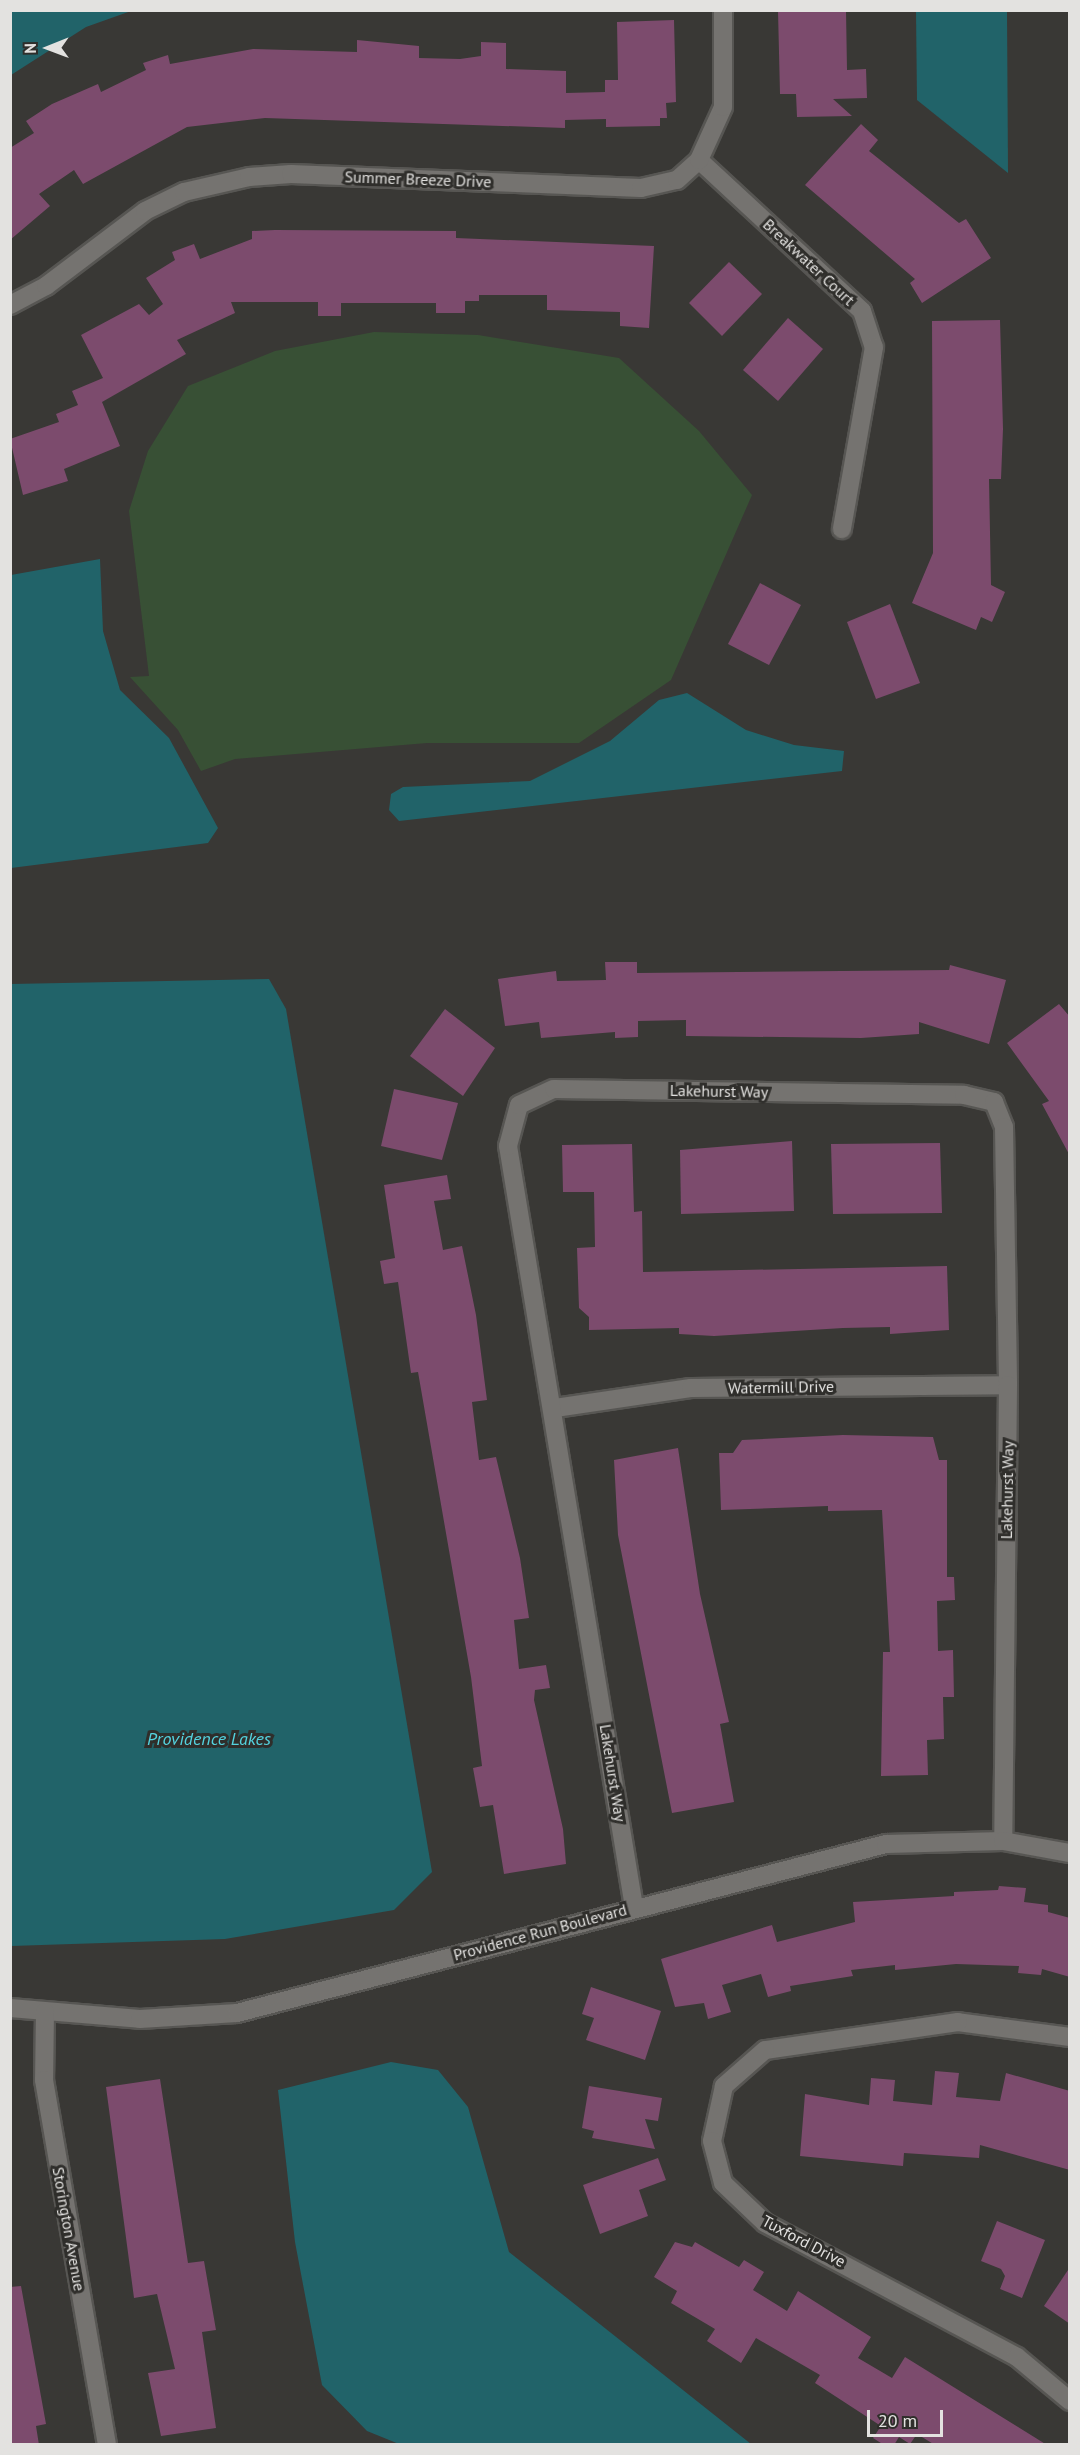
<!DOCTYPE html>
<html>
<head>
<meta charset="utf-8">
<style>
	body { margin:0 }
	#map { position:relative; width:1080px; height:2455px; overflow:hidden; background:#393835; font-family:"PT Sans",sans-serif }
	div>[style] { position:absolute }
	.green>* { inset:0; background:#385035 }
	.water>* { inset:0; background:#216369 }
	.building>* { inset:0; background:#7c4b6d }
	.roads { filter:drop-shadow(2px 0 #575653) drop-shadow(-2px 0 #575653) drop-shadow(0 2px #575653) drop-shadow(0 -2px #575653) }
	.minor>* { height:18px; margin:-9px; padding:0 9px; transform-origin:9px; border-radius:9px; background:#757370 }
	span { translate:-50% -50%; white-space:nowrap; text-align:center; line-height:1.15; -webkit-text-stroke:6px #2f2e2b; paint-order:stroke }
	.street-label { font-size:16px; color:#e3e2e0 }
	.water-label { font-size:18px; color:#54d3df; font-style:italic }
	.frame { position:absolute; inset:0; border:12px solid #e3e2e0; pointer-events:none }
	.north { position:absolute; left:18px; top:18px; width:60px; height:60px; -webkit-text-stroke:4px #2f2e2b; paint-order:stroke; rotate:269deg; font-size:16px; font-weight:700; line-height:24px; text-align:center; color:#e3e2e0 }
	.north::after { content:''; display:block; margin:auto; width:21px; height:27px; background:#e3e2e0; clip-path:polygon(50% 0,100% 100%,50% 72%,0 100%) }
	.scale { position:absolute; left:867px; top:2410px; width:76px; height:27px; box-sizing:border-box; border:3px solid #e3e2e0; border-top:0; padding-left:8px; font-size:18px; line-height:21px; white-space:nowrap; color:#e3e2e0; -webkit-text-stroke:4px #2f2e2b; paint-order:stroke }
</style>
</head>
<body>
<div id="map">
	<div class="green">
		<i style="clip-path:polygon(374px 332px,478px 335px,619px 358px,699px 431px,752px 495px,671px 680px,579px 743px,427px 743px,235px 759px,201px 771px,178px 730px,130px 677px,149px 676px,129px 511px,148px 451px,188px 386px,275px 351px)"></i>
	</div>
	<div class="water">
		<i style="clip-path:polygon(11px 10px,131px 10px,131px 11px,86px 27px,11px 75px)"></i>
		<i style="clip-path:polygon(916px 11px,1007px 11px,1008px 173px,917px 100px)"></i>
		<i style="clip-path:polygon(100px 559px,103px 631px,120px 690px,169px 738px,218px 828px,208px 843px,11px 868px,11px 575px)"></i>
		<i style="clip-path:polygon(687px 693px,746px 730px,794px 745px,844px 751px,842px 771px,399px 821px,389px 810px,391px 794px,403px 787px,530px 781px,610px 741px,659px 700px)"></i>
		<i style="clip-path:polygon(269px 979px,286px 1009px,432px 1872px,394px 1910px,225px 1939px,11px 1946px,11px 984px)"></i>
		<i style="clip-path:polygon(391px 2062px,438px 2070px,468px 2107px,509px 2252px,751px 2444px,399px 2444px,367px 2431px,322px 2385px,295px 2242px,278px 2090px)"></i>
	</div>
	<div class="building">
		<i style="clip-path:polygon(846px 10px,847px 70px,866px 69px,867px 98px,833px 99px,852px 116px,797px 117px,796px 94px,780px 94px,778px 11px)"></i>
		<i style="clip-path:polygon(674px 20px,676px 102px,666px 103px,667px 118px,660px 118px,660px 126px,606px 127px,606px 119px,565px 120px,565px 128px,265px 118px,187px 127px,83px 184px,74px 170px,39px 194px,50px 206px,10px 240px,10px 148px,34px 133px,26px 121px,52px 104px,98px 84px,101px 92px,146px 70px,143px 63px,168px 55px,170px 64px,253px 49px,357px 52px,357px 40px,419px 46px,419px 58px,460px 59px,481px 56px,481px 42px,506px 43px,506px 69px,566px 71px,566px 93px,605px 92px,605px 80px,618px 80px,617px 22px)"></i>
		<i style="clip-path:polygon(861px 124px,878px 140px,869px 151px,959px 223px,966px 219px,991px 258px,922px 303px,910px 283px,915px 279px,805px 185px)"></i>
		<i style="clip-path:polygon(275px 230px,456px 231px,456px 238px,654px 246px,649px 328px,620px 326px,620px 312px,547px 310px,547px 295px,479px 295px,479px 301px,465px 301px,465px 313px,436px 313px,436px 303px,341px 303px,341px 316px,318px 316px,318px 302px,231px 302px,235px 313px,177px 340px,186px 354px,102px 402px,120px 446px,64px 469px,68px 481px,23px 495px,10px 439px,59px 422px,56px 414px,78px 405px,72px 391px,103px 378px,81px 335px,139px 304px,149px 315px,163px 304px,146px 278px,175px 260px,172px 252px,194px 244px,200px 259px,252px 239px,252px 231px)"></i>
		<i style="clip-path:polygon(729px 262px,762px 294px,722px 336px,689px 303px)"></i>
		<i style="clip-path:polygon(788px 318px,823px 349px,778px 401px,743px 370px)"></i>
		<i style="clip-path:polygon(1000px 320px,1003px 429px,1001px 479px,989px 479px,991px 585px,1005px 592px,992px 622px,981px 617px,976px 630px,912px 603px,933px 553px,932px 321px)"></i>
		<i style="clip-path:polygon(760px 583px,801px 605px,769px 665px,728px 644px)"></i>
		<i style="clip-path:polygon(890px 604px,920px 683px,876px 699px,847px 622px)"></i>
		<i style="clip-path:polygon(605px 962px,637px 962px,637px 973px,949px 970px,950px 965px,1006px 980px,989px 1044px,919px 1022px,919px 1034px,861px 1038px,686px 1036px,686px 1020px,638px 1021px,638px 1037px,615px 1038px,615px 1032px,541px 1038px,539px 1022px,505px 1026px,498px 979px,556px 971px,557px 981px,606px 980px)"></i>
		<i style="clip-path:polygon(1059px 1004px,1070px 1017px,1070px 1156px,1042px 1104px,1049px 1101px,1007px 1043px)"></i>
		<i style="clip-path:polygon(445px 1009px,495px 1048px,463px 1096px,410px 1056px)"></i>
		<i style="clip-path:polygon(394px 1089px,458px 1103px,442px 1160px,381px 1146px)"></i>
		<i style="clip-path:polygon(792px 1141px,794px 1211px,681px 1214px,680px 1150px)"></i>
		<i style="clip-path:polygon(940px 1143px,942px 1213px,833px 1214px,831px 1144px)"></i>
		<i style="clip-path:polygon(632px 1144px,634px 1212px,642px 1211px,643px 1272px,947px 1266px,949px 1330px,890px 1334px,890px 1327px,843px 1328px,714px 1336px,679px 1334px,679px 1328px,589px 1330px,589px 1317px,579px 1308px,577px 1248px,595px 1247px,594px 1192px,563px 1192px,562px 1145px)"></i>
		<i style="clip-path:polygon(447px 1175px,451px 1199px,434px 1201px,443px 1250px,462px 1246px,476px 1315px,487px 1400px,472px 1402px,479px 1460px,496px 1457px,520px 1558px,529px 1618px,514px 1620px,519px 1669px,546px 1665px,550px 1688px,535px 1690px,534px 1700px,563px 1829px,566px 1864px,504px 1874px,493px 1805px,480px 1807px,473px 1768px,482px 1766px,471px 1677px,418px 1372px,411px 1373px,398px 1282px,384px 1284px,380px 1261px,395px 1258px,384px 1185px)"></i>
		<i style="clip-path:polygon(843px 1435px,933px 1437px,939px 1460px,947px 1460px,947px 1577px,954px 1577px,955px 1600px,937px 1601px,938px 1651px,953px 1650px,954px 1697px,943px 1697px,944px 1739px,927px 1740px,928px 1775px,881px 1776px,883px 1652px,890px 1652px,882px 1510px,828px 1511px,828px 1506px,721px 1510px,719px 1453px,733px 1453px,742px 1440px)"></i>
		<i style="clip-path:polygon(678px 1448px,700px 1594px,729px 1722px,720px 1724px,734px 1802px,672px 1813px,618px 1535px,614px 1460px)"></i>
		<i style="clip-path:polygon(999px 1886px,1026px 1888px,1024px 1902px,1048px 1905px,1048px 1912px,1070px 1918px,1070px 1977px,1042px 1969px,1041px 1975px,1018px 1973px,1019px 1966px,956px 1964px,895px 1970px,895px 1965px,851px 1970px,853px 1976px,790px 1986px,791px 1991px,768px 1997px,761px 1974px,722px 1985px,731px 2012px,708px 2019px,704px 2003px,675px 2007px,661px 1959px,772px 1925px,777px 1942px,855px 1922px,853px 1902px,954px 1896px,954px 1892px,998px 1890px)"></i>
		<i style="clip-path:polygon(591px 1987px,661px 2011px,645px 2060px,586px 2040px,594px 2018px,582px 2014px)"></i>
		<i style="clip-path:polygon(935px 2071px,959px 2073px,956px 2097px,1000px 2101px,1006px 2073px,1070px 2091px,1070px 2170px,980px 2145px,979px 2158px,904px 2153px,903px 2166px,800px 2156px,805px 2094px,869px 2105px,871px 2078px,895px 2080px,893px 2101px,932px 2105px)"></i>
		<i style="clip-path:polygon(160px 2079px,188px 2263px,204px 2261px,216px 2330px,202px 2332px,216px 2428px,161px 2436px,148px 2373px,175px 2369px,157px 2294px,134px 2298px,106px 2087px)"></i>
		<i style="clip-path:polygon(589px 2086px,662px 2098px,658px 2121px,645px 2119px,655px 2149px,592px 2138px,594px 2131px,582px 2128px)"></i>
		<i style="clip-path:polygon(658px 2158px,666px 2180px,639px 2190px,648px 2216px,600px 2234px,583px 2185px)"></i>
		<i style="clip-path:polygon(997px 2221px,1045px 2240px,1022px 2298px,1000px 2289px,1005px 2276px,1001px 2269px,981px 2261px)"></i>
		<i style="clip-path:polygon(675px 2242px,692px 2247px,695px 2242px,739px 2267px,744px 2260px,764px 2272px,753px 2290px,787px 2311px,798px 2291px,871px 2337px,858px 2358px,892px 2378px,905px 2357px,1047px 2445px,935px 2445px,917px 2434px,910px 2444px,899px 2437px,894px 2445px,884px 2445px,873px 2438px,881px 2426px,815px 2383px,820px 2375px,756px 2338px,741px 2363px,707px 2341px,715px 2329px,671px 2303px,677px 2291px,654px 2277px)"></i>
		<i style="clip-path:polygon(1070px 2267px,1070px 2324px,1044px 2306px)"></i>
		<i style="clip-path:polygon(21px 2286px,46px 2424px,36px 2426px,39px 2445px,10px 2445px,10px 2287px)"></i>
	</div>
	<div class="roads">
		<div class="minor">
			<i style="left:699px;top:160px;width:222px;rotate:42.8deg"></i>
			<i style="left:862px;top:311px;width:38px;rotate:72deg"></i>
			<i style="left:874px;top:347px;width:185px;rotate:100deg"></i>
			<i style="left:10px;top:305px;width:41px;rotate:-27.8deg"></i>
			<i style="left:46px;top:286px;width:124px;rotate:-37.1deg"></i>
			<i style="left:145px;top:211px;width:43px;rotate:-26deg"></i>
			<i style="left:184px;top:192px;width:67px;rotate:-13deg"></i>
			<i style="left:249px;top:177px;width:42px;rotate:-4.1deg"></i>
			<i style="left:291px;top:174px;width:350px;rotate:2.3deg"></i>
			<i style="left:641px;top:188px;width:37px;rotate:-13deg"></i>
			<i style="left:677px;top:180px;width:30px;rotate:-42deg"></i>
			<i style="left:699px;top:160px;width:58px;rotate:-65.6deg"></i>
			<i style="left:723px;top:107px;width:97px;rotate:-90deg"></i>
			<i style="left:555px;top:1408px;width:137px;rotate:-8.4deg"></i>
			<i style="left:691px;top:1388px;width:317px;rotate:-0.5deg"></i>
			<i style="left:634px;top:1907px;width:771px;rotate:-99.4deg"></i>
			<i style="left:508px;top:1146px;width:42px;rotate:-75deg"></i>
			<i style="left:519px;top:1105px;width:38px;rotate:-25deg"></i>
			<i style="left:554px;top:1089px;width:410px;rotate:0.8deg"></i>
			<i style="left:964px;top:1095px;width:31px;rotate:13deg"></i>
			<i style="left:994px;top:1102px;width:27px;rotate:68deg"></i>
			<i style="left:1004px;top:1127px;width:258px;rotate:89.1deg"></i>
			<i style="left:1008px;top:1385px;width:456px;rotate:90.6deg"></i>
			<i style="left:10px;top:2008px;width:130px;rotate:4.8deg"></i>
			<i style="left:140px;top:2019px;width:97px;rotate:-3.5deg"></i>
			<i style="left:237px;top:2013px;width:671px;rotate:-14.6deg"></i>
			<i style="left:886px;top:1844px;width:117px;rotate:-1.5deg"></i>
			<i style="left:1003px;top:1841px;width:68px;rotate:10.2deg"></i>
			<i style="left:45px;top:2012px;width:68px;rotate:90.8deg"></i>
			<i style="left:44px;top:2080px;width:369px;rotate:80.2deg"></i>
			<i style="left:1070px;top:2037px;width:113px;rotate:-172.4deg"></i>
			<i style="left:958px;top:2022px;width:195px;rotate:171.7deg"></i>
			<i style="left:765px;top:2050px;width:55px;rotate:138.7deg"></i>
			<i style="left:724px;top:2086px;width:56px;rotate:102.3deg"></i>
			<i style="left:712px;top:2141px;width:43px;rotate:75.3deg"></i>
			<i style="left:723px;top:2183px;width:58px;rotate:43.6deg"></i>
			<i style="left:765px;top:2223px;width:285px;rotate:28deg"></i>
			<i style="left:1017px;top:2357px;width:69px;rotate:39.7deg"></i>
		</div>
	</div>
	<div class="street-label">
		<span style="left:418px;top:179px;rotate:2deg">Summer Breeze Drive</span>
		<span style="left:809px;top:262px;rotate:43deg">Breakwater Court</span>
		<span style="left:719px;top:1091px;rotate:1deg">Lakehurst Way</span>
		<span style="left:781px;top:1387px;rotate:-1deg">Watermill Drive</span>
		<span style="left:1007px;top:1490px;rotate:-89deg">Lakehurst Way</span>
		<span style="left:613px;top:1773px;rotate:81deg">Lakehurst Way</span>
		<span style="left:540px;top:1932px;rotate:-15deg">Providence Run Boulevard</span>
		<span style="left:69px;top:2229px;rotate:80deg">Storington Avenue</span>
		<span style="left:804px;top:2241px;rotate:28deg">Tuxford Drive</span>
	</div>
	<div class="water-label">
		<span style="left:209px;top:1739px">Providence Lakes</span>
	</div>
	<div class="frame"></div>
	<div class="north">N</div>
	<div class="scale">20 m</div>
</div>
</body>
</html>
